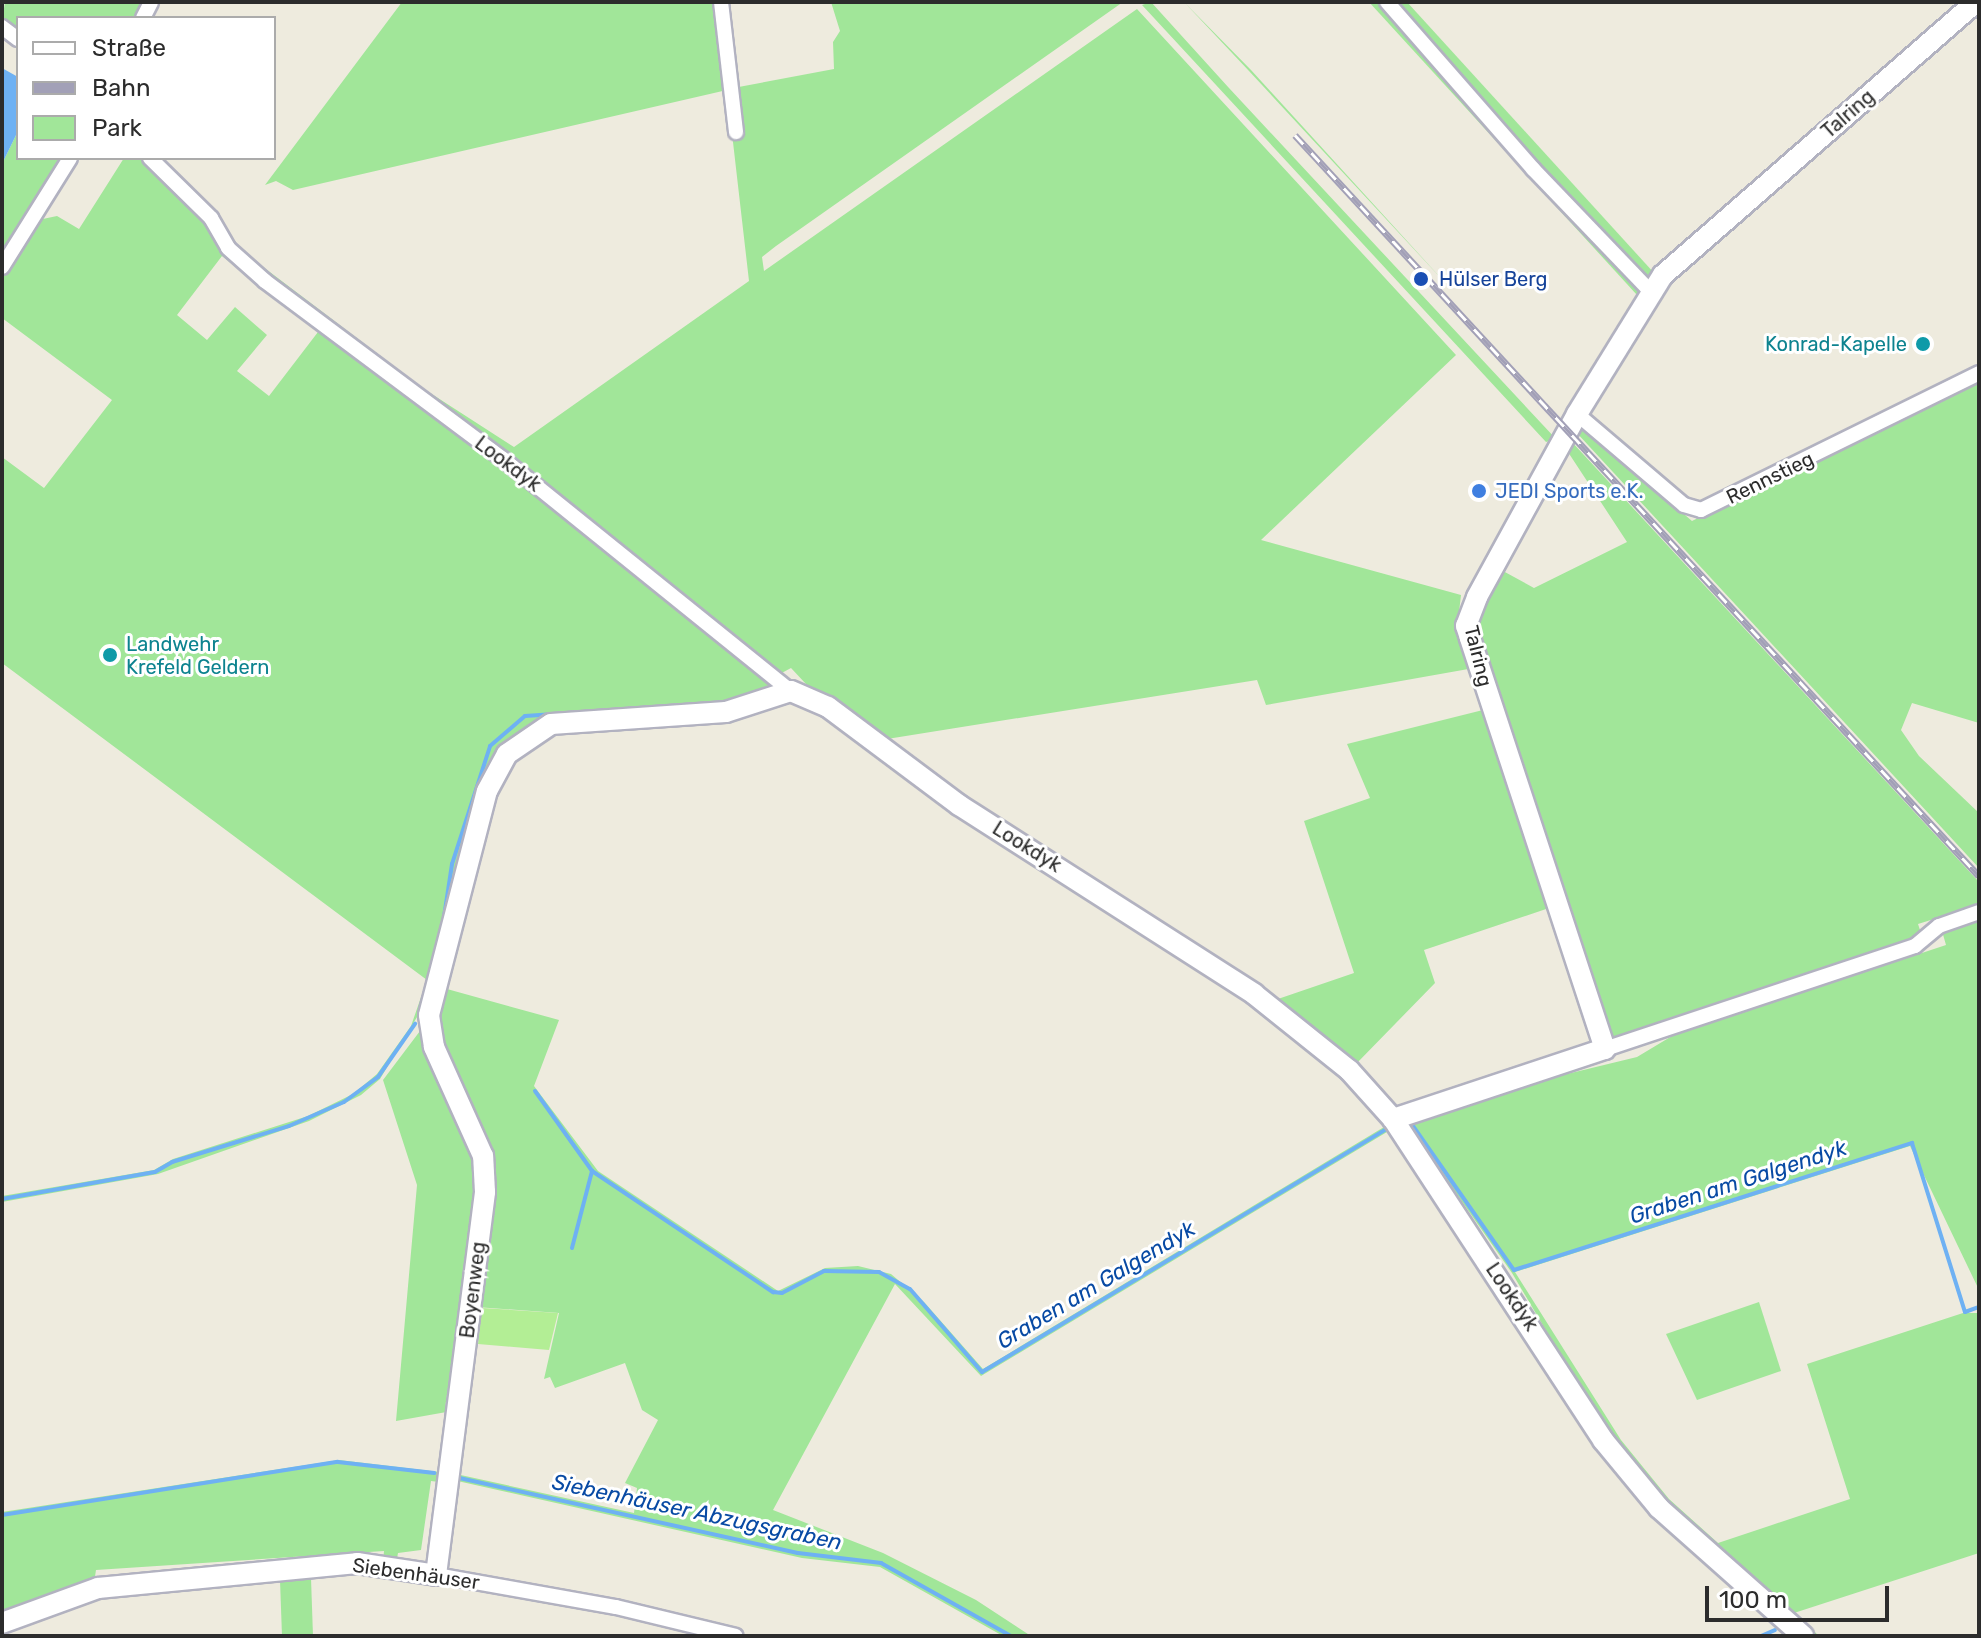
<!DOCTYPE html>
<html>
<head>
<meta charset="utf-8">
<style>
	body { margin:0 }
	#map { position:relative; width:1981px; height:1638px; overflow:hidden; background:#eeebde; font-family:Rubik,sans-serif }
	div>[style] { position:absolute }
	.green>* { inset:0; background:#a1e699 }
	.pitch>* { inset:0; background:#b3ee95 }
	.water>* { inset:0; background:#6eb1f3 }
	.stream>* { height:4px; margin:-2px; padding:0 2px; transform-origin:2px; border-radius:2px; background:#6eb1f3 }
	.roads { filter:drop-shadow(2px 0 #b2b2c0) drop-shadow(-2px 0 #b2b2c0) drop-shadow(0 2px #b2b2c0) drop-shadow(0 -2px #b2b2c0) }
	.street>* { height:14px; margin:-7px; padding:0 7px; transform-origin:7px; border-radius:7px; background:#fff }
	.secondary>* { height:20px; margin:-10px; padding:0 10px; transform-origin:10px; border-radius:10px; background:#fff }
	.rail>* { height:7px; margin-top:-3.5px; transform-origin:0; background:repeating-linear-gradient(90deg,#fff 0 12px,#a2a0b7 0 24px); box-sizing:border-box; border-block:2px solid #a2a0b7 }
	.dots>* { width:22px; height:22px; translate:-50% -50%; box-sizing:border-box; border:4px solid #fff; border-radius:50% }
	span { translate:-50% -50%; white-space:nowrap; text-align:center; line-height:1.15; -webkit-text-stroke:6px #fff; paint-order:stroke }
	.street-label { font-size:20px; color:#2c2c2c }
	.transit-label { font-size:20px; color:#164399 }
	.left { translate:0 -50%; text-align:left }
	.culture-label { font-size:20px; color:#0d838f }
	.right { translate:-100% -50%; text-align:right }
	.shop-label { font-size:20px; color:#366cbe }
	.water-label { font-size:22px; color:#084aa4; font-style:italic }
	.frame { position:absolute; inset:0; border:4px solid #2c2c2c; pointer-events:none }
	.legend { position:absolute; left:16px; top:16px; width:260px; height:144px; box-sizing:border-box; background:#fff; border:2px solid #ababab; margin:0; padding:10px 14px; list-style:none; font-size:24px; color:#2c2c2c }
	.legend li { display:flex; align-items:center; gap:16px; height:40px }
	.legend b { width:40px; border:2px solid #ababab }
	.scale { position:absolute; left:1705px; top:1586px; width:184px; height:36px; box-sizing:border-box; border:4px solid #2c2c2c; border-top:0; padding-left:10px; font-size:24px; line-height:28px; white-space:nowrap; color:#2c2c2c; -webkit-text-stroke:6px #fff; paint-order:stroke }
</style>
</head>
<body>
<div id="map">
	<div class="green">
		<i style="clip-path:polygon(5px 2px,143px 2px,136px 18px,18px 18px,18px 35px,2px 22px)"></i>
		<i style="clip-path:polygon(402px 2px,717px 2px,728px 89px,834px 69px,833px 42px,840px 31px,831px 2px,1123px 2px,776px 246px,762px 257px,764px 271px,1137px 9px,1456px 355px,1261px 540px,1461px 595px,1458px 621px,1474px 668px,1266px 705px,1257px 680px,887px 739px,806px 684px,791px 668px,778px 675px,235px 251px,224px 226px,237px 247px,424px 389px,514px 447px,749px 281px,727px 90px,293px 190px,276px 181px,265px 185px)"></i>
		<i style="clip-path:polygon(1151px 2px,1229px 88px,1556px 439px,1546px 442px,1142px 5px)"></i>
		<i style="clip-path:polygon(1184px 2px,1251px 70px,1449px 287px,1249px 71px)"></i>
		<i style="clip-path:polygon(1369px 2px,1407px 2px,1655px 274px,1637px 295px)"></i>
		<i style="clip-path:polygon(18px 131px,18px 158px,67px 158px,2px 258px,2px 164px)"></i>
		<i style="clip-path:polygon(evenodd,124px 158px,139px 158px,208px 220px,224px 247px,771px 683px,767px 691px,738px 705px,570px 717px,509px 744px,429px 997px,380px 1079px,361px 1095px,309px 1121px,158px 1174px,2px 1202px,2px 1196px,154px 1170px,173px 1159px,308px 1116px,353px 1094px,377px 1074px,411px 1026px,427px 980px,2px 663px,2px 457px,44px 488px,112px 400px,2px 318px,2px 276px,38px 220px,57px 216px,79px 229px,124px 158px,222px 256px,318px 332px,269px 396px,237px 371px,267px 335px,235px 307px,207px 340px,177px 315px,222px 256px)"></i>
		<i style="clip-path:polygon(1979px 377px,1979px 723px,1912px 703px,1901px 730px,1919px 756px,1979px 813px,1979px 868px,1576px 432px,1581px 425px,1692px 521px)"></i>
		<i style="clip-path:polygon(1571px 441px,1979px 882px,1979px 905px,1918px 924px,1922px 936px,1609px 1039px,1476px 632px,1477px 616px,1503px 571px,1534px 588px,1627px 542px,1566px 449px)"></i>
		<i style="clip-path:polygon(1487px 709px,1552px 907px,1424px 950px,1435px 983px,1356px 1064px,1275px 1000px,1354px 973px,1304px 821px,1370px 798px,1347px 744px)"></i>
		<i style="clip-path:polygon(475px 867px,447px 989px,559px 1020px,534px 1086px,598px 1171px,778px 1291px,825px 1268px,858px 1266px,891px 1274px,924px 1302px,983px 1369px,1384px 1127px,1387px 1132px,981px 1376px,895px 1284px,773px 1510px,883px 1553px,976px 1600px,1031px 1636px,1003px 1636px,880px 1567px,802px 1558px,453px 1480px,456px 1474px,634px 1513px,637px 1488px,625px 1483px,658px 1420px,642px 1410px,625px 1363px,555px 1388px,550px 1377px,544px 1379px,559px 1313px,476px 1307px,492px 1171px,440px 1048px,437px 1011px)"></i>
		<i style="clip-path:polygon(1979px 919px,1979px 1290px,1910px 1146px,1515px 1272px,1621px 1440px,1669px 1499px,1718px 1543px,1850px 1499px,1807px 1364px,1963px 1313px,1979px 1313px,1979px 1553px,1794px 1613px,1819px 1636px,1809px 1636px,1657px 1499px,1604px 1429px,1512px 1273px,1409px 1126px,1534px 1082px,1637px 1057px,1672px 1036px,1946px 945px,1942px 931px)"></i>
		<i style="clip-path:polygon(420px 1031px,478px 1161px,462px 1341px,454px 1342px,445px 1409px,452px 1411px,396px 1421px,417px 1185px,383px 1080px)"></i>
		<i style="clip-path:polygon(1759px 1302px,1781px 1371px,1697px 1400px,1666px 1334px)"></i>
		<i style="clip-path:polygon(339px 1460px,440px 1472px,439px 1482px,431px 1481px,421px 1550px,398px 1553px,396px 1564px,383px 1562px,384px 1551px,96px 1570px,94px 1583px,2px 1617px,2px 1512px)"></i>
		<i style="clip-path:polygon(311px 1578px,313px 1636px,282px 1636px,280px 1580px)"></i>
	</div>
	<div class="pitch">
		<i style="clip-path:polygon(482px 1308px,558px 1313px,549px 1350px,478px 1344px)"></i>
	</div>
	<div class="water">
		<i style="clip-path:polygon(2px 68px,18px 77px,18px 131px,2px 164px)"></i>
	</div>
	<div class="stream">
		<i style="left:444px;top:917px;width:54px;rotate:-81.4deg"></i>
		<i style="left:452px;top:864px;width:124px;rotate:-72.1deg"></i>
		<i style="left:490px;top:746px;width:46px;rotate:-40.6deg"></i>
		<i style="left:525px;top:716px;width:203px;rotate:-3.9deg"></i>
		<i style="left:420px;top:1009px;width:14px;rotate:-73deg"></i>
		<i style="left:535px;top:1091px;width:98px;rotate:54.5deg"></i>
		<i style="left:592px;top:1171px;width:218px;rotate:33.8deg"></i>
		<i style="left:773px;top:1292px;width:9px;rotate:6deg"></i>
		<i style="left:782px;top:1293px;width:47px;rotate:-27.6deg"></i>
		<i style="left:824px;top:1271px;width:55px;rotate:1deg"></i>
		<i style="left:879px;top:1272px;width:35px;rotate:29deg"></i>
		<i style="left:910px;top:1289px;width:110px;rotate:49.1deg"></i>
		<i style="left:982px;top:1372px;width:475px;rotate:-31deg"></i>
		<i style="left:1413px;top:1126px;width:176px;rotate:55deg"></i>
		<i style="left:1514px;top:1270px;width:418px;rotate:-17.7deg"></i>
		<i style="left:1912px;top:1143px;width:177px;rotate:72.6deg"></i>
		<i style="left:1965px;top:1312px;width:15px;rotate:-20deg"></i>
		<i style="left:2px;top:1199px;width:155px;rotate:-10deg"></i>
		<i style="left:155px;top:1172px;width:20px;rotate:-30deg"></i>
		<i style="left:172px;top:1162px;width:122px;rotate:-17.1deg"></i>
		<i style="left:289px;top:1126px;width:60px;rotate:-23.6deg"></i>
		<i style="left:344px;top:1102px;width:42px;rotate:-36.3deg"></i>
		<i style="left:378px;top:1077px;width:65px;rotate:-55.1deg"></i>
		<i style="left:572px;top:1248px;width:80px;rotate:-75.4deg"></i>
		<i style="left:455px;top:1477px;width:351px;rotate:12.5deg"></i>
		<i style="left:798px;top:1553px;width:84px;rotate:6.9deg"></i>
		<i style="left:881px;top:1563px;width:149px;rotate:29.3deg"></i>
		<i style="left:2px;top:1515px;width:340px;rotate:-9deg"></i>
		<i style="left:338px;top:1462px;width:97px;rotate:6.5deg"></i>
		<i style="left:1761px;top:1636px;width:15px;rotate:-23deg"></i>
	</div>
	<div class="roads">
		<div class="street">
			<i style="left:721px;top:2px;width:131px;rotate:83.4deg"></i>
			<i style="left:1387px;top:2px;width:222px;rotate:48.8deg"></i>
			<i style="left:1533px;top:169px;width:169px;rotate:46.2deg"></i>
			<i style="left:143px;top:18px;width:18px;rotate:-63deg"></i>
			<i style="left:2px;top:27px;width:20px;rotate:37deg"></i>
			<i style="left:150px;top:158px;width:86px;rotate:44.5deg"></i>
			<i style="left:211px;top:218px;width:34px;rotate:60deg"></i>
			<i style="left:228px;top:248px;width:50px;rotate:41.7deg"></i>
			<i style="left:265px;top:281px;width:297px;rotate:36.8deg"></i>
			<i style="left:503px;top:459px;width:370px;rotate:38.9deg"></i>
			<i style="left:2px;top:267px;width:128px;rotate:-58deg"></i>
			<i style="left:1577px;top:414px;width:140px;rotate:40.4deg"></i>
			<i style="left:1684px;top:505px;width:18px;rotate:16deg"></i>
			<i style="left:1701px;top:510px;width:310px;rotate:-26.2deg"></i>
			<i style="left:1605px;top:1049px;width:327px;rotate:-18.4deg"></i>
			<i style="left:1915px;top:946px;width:31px;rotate:-40deg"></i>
			<i style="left:1939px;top:926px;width:42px;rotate:-19.3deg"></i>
			<i style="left:436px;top:1575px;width:183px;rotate:10.1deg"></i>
			<i style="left:616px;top:1607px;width:123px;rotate:13.6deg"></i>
		</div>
		<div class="secondary">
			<i style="left:1393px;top:1119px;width:223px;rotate:-18.3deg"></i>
			<i style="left:1605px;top:1049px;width:433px;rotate:-108.2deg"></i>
			<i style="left:1470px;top:638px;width:13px;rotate:-108deg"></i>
			<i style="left:1466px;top:626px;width:31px;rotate:-69deg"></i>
			<i style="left:1477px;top:597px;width:209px;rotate:-61.3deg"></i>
			<i style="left:1577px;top:414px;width:163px;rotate:-58.3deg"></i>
			<i style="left:1663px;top:275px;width:415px;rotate:-41.1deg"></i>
			<i style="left:2px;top:1623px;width:102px;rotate:-20deg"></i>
			<i style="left:98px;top:1588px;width:260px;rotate:-5.5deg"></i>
			<i style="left:357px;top:1563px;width:80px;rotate:8.6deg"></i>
			<i style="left:436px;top:1575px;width:386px;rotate:-82.7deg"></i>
			<i style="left:485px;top:1192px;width:36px;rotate:-93deg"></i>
			<i style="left:483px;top:1156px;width:120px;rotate:-114.2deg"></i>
			<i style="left:434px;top:1047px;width:32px;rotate:-99deg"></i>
			<i style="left:429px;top:1015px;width:231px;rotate:-75.5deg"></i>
			<i style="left:487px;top:791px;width:42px;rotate:-61.6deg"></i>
			<i style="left:507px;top:754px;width:53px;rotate:-34.3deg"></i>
			<i style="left:551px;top:724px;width:175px;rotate:-3.9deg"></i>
			<i style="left:726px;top:712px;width:68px;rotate:-17.9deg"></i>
			<i style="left:791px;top:691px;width:40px;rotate:23.4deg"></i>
			<i style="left:828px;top:707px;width:164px;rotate:36.8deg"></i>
			<i style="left:959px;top:805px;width:350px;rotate:32.6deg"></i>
			<i style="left:1254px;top:994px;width:122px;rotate:38.7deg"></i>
			<i style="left:1349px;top:1070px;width:66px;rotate:48.1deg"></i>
			<i style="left:1393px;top:1119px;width:384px;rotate:56.8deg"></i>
			<i style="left:1603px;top:1440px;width:88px;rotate:50.5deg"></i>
			<i style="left:1659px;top:1508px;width:193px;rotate:41.6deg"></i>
		</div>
	</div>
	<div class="rail">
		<i style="left:1295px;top:135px;width:1008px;rotate:47.29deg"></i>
	</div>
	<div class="dots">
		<i style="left:1421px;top:279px;background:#1a4fb4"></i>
		<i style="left:1923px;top:344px;background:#0f9aa8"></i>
		<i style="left:1479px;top:491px;background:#3f7fe0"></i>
		<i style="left:110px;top:655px;background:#0f9aa8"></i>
	</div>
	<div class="street-label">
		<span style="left:1848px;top:114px;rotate:-41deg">Talring</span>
		<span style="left:508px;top:464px;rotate:37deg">Lookdyk</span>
		<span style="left:1770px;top:478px;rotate:-26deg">Rennstieg</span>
		<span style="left:1478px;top:656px;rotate:76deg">Talring</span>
		<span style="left:1027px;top:847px;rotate:32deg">Lookdyk</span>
		<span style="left:473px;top:1290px;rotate:-83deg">Boyenweg</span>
		<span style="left:1512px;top:1297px;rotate:56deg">Lookdyk</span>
		<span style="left:416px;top:1574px;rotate:8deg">Siebenhäuser</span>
	</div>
	<div class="transit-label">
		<span class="left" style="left:1439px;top:279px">Hülser Berg</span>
	</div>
	<div class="culture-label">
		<span class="right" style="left:1907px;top:344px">Konrad-Kapelle</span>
		<span class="left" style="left:126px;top:656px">Landwehr<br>Krefeld Geldern</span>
	</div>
	<div class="shop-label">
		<span class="left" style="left:1495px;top:491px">JEDI Sports e.K.</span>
	</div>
	<div class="water-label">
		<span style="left:1738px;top:1182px;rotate:-18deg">Graben am Galgendyk</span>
		<span style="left:1096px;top:1285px;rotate:-31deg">Graben am Galgendyk</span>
		<span style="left:697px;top:1512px;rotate:12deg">Siebenhäuser Abzugsgraben</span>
	</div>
	<div class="frame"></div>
	<ul class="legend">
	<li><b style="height:10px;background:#fff"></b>Straße</li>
	<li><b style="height:10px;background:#a2a0b7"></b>Bahn</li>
	<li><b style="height:22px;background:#a1e699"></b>Park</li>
	</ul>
	<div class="scale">100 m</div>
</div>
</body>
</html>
